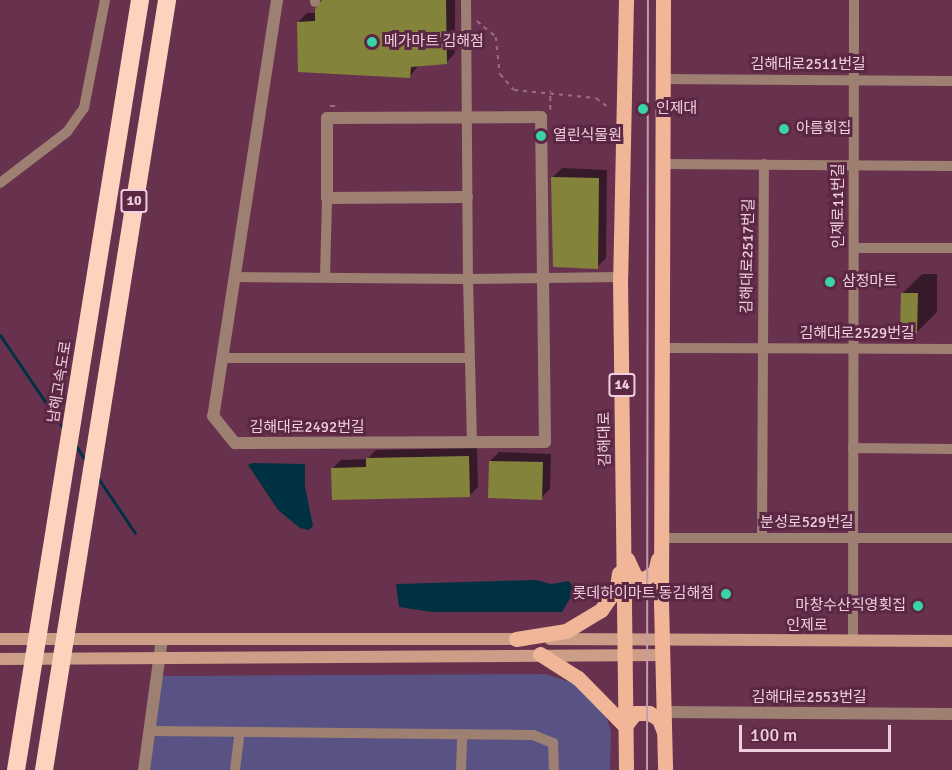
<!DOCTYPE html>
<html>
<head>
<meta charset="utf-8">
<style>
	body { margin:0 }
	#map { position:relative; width:952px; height:770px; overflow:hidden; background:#68324f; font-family:Signika,"Noto Sans KR",sans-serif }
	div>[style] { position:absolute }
	.green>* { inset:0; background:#585384 }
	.water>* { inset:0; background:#003142 }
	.shadow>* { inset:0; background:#0007 }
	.stream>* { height:3px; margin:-1.5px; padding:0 1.5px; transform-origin:1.5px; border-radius:1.5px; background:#003142 }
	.building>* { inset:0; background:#84833b }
	.path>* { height:1.5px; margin-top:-0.75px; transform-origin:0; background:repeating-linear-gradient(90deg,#9b6d85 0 4.5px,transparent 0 9px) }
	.minor>* { height:10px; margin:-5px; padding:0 5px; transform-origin:5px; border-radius:5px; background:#9d8071 }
	.tertiary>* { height:12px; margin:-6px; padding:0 6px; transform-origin:6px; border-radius:6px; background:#9d8071 }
	.secondary>* { height:12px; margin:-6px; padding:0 6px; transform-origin:6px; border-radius:6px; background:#cc9e87 }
	.primary>* { height:15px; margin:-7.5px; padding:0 7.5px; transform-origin:7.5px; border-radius:7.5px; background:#f1b698 }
	.motorway>* { height:18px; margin:-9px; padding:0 9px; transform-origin:9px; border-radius:9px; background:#fed3bd }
	.tram>* { height:1.5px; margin:-0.75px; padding:0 0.75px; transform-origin:0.75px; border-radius:0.75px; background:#c29aae }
	.dots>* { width:16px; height:16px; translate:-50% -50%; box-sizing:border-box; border:3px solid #5c2744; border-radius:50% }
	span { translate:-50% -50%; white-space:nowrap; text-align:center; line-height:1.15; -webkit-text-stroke:6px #5c2744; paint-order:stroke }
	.shield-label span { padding:2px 4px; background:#5c2744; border:2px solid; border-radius:4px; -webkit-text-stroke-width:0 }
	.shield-label { font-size:14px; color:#efcede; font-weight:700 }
	.poi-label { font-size:15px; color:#efcede }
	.left { translate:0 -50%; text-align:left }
	.right { translate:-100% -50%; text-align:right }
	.street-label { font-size:15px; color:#efcede }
	.scale { position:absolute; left:739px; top:725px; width:152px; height:27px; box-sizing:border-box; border:3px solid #efcede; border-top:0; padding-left:8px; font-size:18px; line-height:21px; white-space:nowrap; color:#efcede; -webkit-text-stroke:4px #5c2744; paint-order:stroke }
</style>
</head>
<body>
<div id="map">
	<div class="green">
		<i style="clip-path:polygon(545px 674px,582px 686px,606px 716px,611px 732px,610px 770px,146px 770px,162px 676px)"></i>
	</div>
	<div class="water">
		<i style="clip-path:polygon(252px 463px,305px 464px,305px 487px,313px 526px,309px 530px,300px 528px,278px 510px,248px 465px)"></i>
		<i style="clip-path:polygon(536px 580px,551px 584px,569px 581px,575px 590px,562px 612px,432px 612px,399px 607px,396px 584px)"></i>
	</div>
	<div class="shadow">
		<i style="clip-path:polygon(324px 0,455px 0,455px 53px,446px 63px,419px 65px,410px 76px,298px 22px,307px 13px,316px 13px)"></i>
		<i style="clip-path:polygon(562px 168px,607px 170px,606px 258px,597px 267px,553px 177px)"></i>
		<i style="clip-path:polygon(922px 274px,937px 274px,937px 312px,917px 332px,902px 294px)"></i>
		<i style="clip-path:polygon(477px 448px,478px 487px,470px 495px,333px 468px,341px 460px,367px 459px,376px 450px)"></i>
		<i style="clip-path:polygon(499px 452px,551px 454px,550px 489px,541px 498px,490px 461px)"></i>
	</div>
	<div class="stream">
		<i style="left:0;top:335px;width:112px;rotate:55.9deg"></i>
		<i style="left:76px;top:446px;width:17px;rotate:57deg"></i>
		<i style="left:98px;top:478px;width:66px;rotate:56.1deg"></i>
	</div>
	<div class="building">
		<i style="clip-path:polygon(322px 0,446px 0,447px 64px,411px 67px,410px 78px,298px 72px,297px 22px,315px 21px,315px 9px)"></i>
		<i style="clip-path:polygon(551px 177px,599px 178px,598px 269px,553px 267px)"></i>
		<i style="clip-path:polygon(901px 293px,918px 293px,917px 333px,900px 333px)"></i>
		<i style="clip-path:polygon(469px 456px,470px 497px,332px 500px,331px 468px,366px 467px,366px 458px)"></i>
		<i style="clip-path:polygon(489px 461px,543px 462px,542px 500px,488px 498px)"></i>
	</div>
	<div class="path">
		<i style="left:477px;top:21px;width:25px;rotate:40deg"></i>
		<i style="left:496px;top:37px;width:37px;rotate:84deg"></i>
		<i style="left:500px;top:74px;width:21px;rotate:49deg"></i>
		<i style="left:514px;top:90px;width:82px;rotate:5.6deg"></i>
		<i style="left:596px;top:98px;width:15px;rotate:37deg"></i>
		<i style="left:330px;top:106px;width:8px"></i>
		<i style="left:550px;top:110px;width:19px;rotate:-90deg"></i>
	</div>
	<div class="minor">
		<i style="left:315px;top:0;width:2px;rotate:90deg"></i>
		<i style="left:466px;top:0;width:279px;rotate:89.6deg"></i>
		<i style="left:468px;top:279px;width:152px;rotate:-0.8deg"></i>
		<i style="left:664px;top:79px;width:288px;rotate:0.4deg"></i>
		<i style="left:665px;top:164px;width:287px;rotate:0.4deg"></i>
		<i style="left:0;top:183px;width:84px;rotate:-37.3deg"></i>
		<i style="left:67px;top:132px;width:29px;rotate:-55deg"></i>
		<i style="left:84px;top:108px;width:110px;rotate:-79deg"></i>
		<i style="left:854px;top:248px;width:98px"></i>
		<i style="left:235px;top:277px;width:233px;rotate:0.5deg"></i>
		<i style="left:468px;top:279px;width:164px;rotate:88.6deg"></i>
		<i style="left:325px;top:277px;width:79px;rotate:-88.5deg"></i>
		<i style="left:664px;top:348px;width:288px;rotate:0.2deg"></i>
		<i style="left:222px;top:358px;width:247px"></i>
		<i style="left:853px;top:448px;width:99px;rotate:0.6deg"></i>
		<i style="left:661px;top:538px;width:291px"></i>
		<i style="left:762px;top:538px;width:374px;rotate:-89.7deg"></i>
		<i style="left:853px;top:641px;width:641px;rotate:-89.91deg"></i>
		<i style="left:150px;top:731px;width:383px;rotate:0.6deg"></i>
		<i style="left:533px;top:735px;width:22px;rotate:22deg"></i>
		<i style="left:553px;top:743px;width:27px;rotate:88deg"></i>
		<i style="left:235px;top:770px;width:38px;rotate:-83deg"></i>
		<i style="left:461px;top:770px;width:36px;rotate:-88deg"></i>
	</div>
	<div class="tertiary">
		<i style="left:277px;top:0;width:421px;rotate:98.7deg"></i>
		<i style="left:213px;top:416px;width:35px;rotate:51deg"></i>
		<i style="left:235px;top:443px;width:310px;rotate:-0.2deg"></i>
		<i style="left:545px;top:442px;width:325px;rotate:-90.7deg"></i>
		<i style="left:541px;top:117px;width:214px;rotate:179.7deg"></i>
		<i style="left:327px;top:118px;width:80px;rotate:90deg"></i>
		<i style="left:327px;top:198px;width:140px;rotate:-0.4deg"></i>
		<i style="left:665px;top:712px;width:287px;rotate:0.4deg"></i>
		<i style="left:144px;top:770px;width:132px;rotate:-82.2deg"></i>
	</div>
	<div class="secondary">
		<i style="left:0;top:639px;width:524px"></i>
		<i style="left:550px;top:639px;width:402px;rotate:0.3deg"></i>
		<i style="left:0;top:659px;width:664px;rotate:-0.35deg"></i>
	</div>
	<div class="primary">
		<i style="left:626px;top:0;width:277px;rotate:91.2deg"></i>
		<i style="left:620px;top:277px;width:493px;rotate:89.3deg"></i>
		<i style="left:663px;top:0;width:602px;rotate:90.19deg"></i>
		<i style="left:661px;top:602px;width:168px;rotate:88.6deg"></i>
		<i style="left:627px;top:559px;width:19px;rotate:65deg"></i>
		<i style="left:635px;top:576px;width:8px;rotate:30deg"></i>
		<i style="left:642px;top:580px;width:15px;rotate:-32deg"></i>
		<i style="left:655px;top:572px;width:13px;rotate:-77deg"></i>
		<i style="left:516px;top:639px;width:51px;rotate:-9.1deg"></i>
		<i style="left:566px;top:631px;width:41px;rotate:-31deg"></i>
		<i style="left:601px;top:610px;width:28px;rotate:-55deg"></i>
		<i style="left:617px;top:587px;width:14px;rotate:-82deg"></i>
		<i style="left:540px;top:654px;width:45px;rotate:32.3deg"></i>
		<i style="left:578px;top:678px;width:67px;rotate:45.6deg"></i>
		<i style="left:625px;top:726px;width:16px;rotate:-52deg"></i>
		<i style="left:635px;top:713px;width:14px"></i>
		<i style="left:649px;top:713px;width:12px;rotate:31deg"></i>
		<i style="left:659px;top:719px;width:14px;rotate:69deg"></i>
	</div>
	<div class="motorway">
		<i style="left:16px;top:770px;width:780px;rotate:-80.85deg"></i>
		<i style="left:44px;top:770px;width:780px;rotate:-80.92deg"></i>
	</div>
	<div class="tram">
		<i style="left:647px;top:770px;width:770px;rotate:-89.93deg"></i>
	</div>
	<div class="dots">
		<i style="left:372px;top:42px;background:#39d4a5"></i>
		<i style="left:643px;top:109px;background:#39d4a5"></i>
		<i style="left:784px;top:129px;background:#39d4a5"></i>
		<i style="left:541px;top:136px;background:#39d4a5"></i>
		<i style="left:830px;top:282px;background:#39d4a5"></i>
		<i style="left:726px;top:594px;background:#39d4a5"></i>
		<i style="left:918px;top:606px;background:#39d4a5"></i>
	</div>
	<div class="shield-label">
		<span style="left:134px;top:201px">10</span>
		<span style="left:622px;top:385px">14</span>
	</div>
	<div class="poi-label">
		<span class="left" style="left:384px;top:42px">메가마트 김해점</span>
		<span class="left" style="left:656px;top:109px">인제대</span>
		<span class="left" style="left:796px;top:129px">아름회집</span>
		<span class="left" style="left:553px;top:136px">열린식물원</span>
		<span class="left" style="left:842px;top:282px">삼정마트</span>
		<span class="right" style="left:714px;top:594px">롯데하이마트 동김해점</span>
		<span class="right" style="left:906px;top:606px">마창수산직영횟집</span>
	</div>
	<div class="street-label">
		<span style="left:808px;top:65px">김해대로2511번길</span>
		<span style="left:839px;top:206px;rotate:-90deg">인제로11번길</span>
		<span style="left:748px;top:256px;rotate:-89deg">김해대로2517번길</span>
		<span style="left:857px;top:334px">김해대로2529번길</span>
		<span style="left:60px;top:382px;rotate:-81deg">남해고속도로</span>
		<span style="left:307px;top:428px">김해대로2492번길</span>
		<span style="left:605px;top:439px;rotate:-91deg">김해대로</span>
		<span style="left:807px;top:523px">분성로529번길</span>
		<span style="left:807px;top:626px">인제로</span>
		<span style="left:809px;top:698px">김해대로2553번길</span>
	</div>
	<div class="scale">100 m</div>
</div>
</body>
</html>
